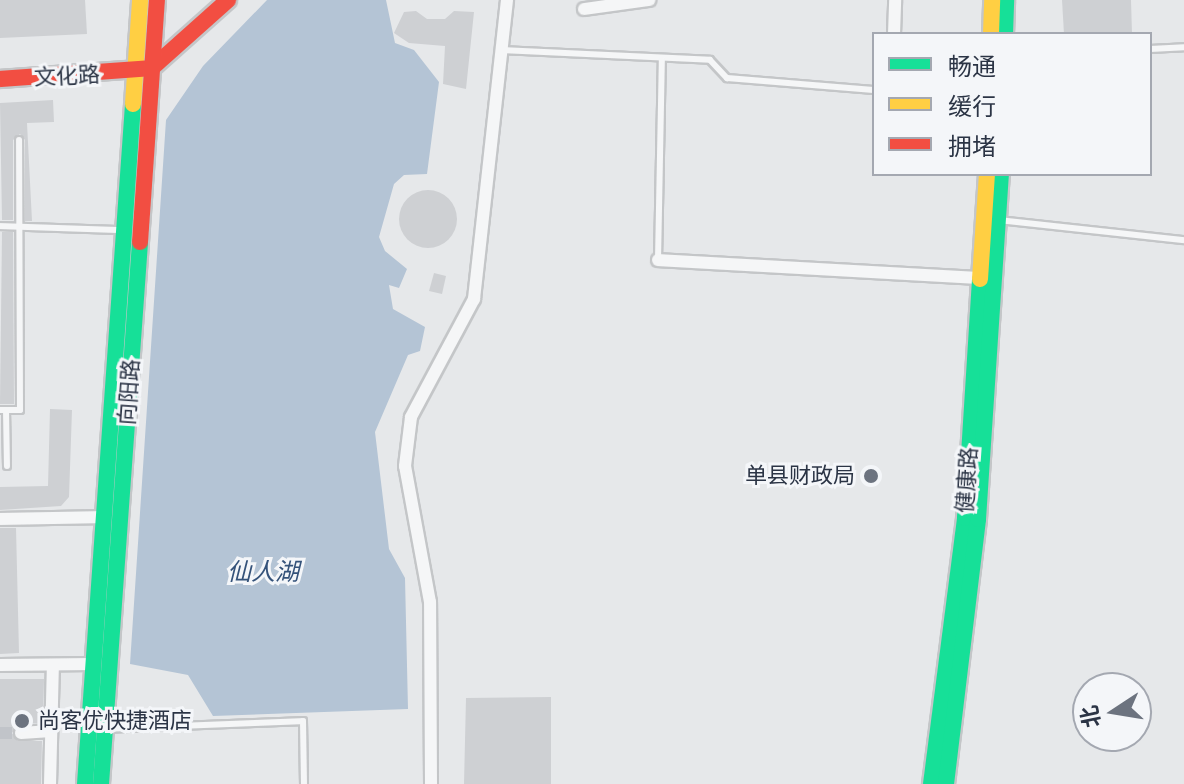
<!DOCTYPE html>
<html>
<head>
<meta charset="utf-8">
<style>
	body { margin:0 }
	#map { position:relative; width:1184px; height:784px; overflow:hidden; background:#e6e8ea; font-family:Quicksand,"Noto Sans SC",sans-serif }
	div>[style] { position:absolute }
	.water>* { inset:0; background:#b4c4d5 }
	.building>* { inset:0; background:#ced0d3 }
	.round { border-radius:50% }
	.street-tunnel>* { height:12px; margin-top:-6px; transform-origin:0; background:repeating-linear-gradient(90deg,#c1c4c9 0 12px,transparent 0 18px) }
	.roads { filter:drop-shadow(2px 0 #c4c6c8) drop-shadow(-2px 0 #c4c6c8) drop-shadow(0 2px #c4c6c8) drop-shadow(0 -2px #c4c6c8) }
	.lane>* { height:6px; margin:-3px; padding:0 3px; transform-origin:3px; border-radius:3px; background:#f5f6f7 }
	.street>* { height:12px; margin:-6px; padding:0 6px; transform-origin:6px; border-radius:6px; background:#f5f6f7 }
	.fast>* { height:16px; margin:-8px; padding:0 8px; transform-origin:8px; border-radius:8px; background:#16e098 }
	.slow>* { height:16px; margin:-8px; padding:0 8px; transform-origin:8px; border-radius:8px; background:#ffcf43 }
	.jam>* { height:16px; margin:-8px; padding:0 8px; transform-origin:8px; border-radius:8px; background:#f24e42 }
	.dots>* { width:22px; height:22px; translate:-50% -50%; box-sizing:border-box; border:4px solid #f4f6f9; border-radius:50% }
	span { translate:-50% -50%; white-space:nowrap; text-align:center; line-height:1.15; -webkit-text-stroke:6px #f4f6f9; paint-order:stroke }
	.street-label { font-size:22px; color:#2b3445 }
	.poi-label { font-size:22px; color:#2b3445 }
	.right { translate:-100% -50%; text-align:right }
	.left { translate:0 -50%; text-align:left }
	.water-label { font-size:24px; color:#34527a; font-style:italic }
	.legend { position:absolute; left:872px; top:32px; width:280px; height:144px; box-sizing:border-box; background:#f4f6f9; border:2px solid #a4a8b1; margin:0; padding:10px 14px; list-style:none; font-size:24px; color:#2b3445 }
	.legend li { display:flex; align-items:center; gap:16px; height:40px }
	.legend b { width:40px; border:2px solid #a4a8b1 }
	.north { position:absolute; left:1072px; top:672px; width:80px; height:80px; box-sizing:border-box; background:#f4f6f9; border:2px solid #a4a8b1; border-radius:50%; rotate:258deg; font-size:22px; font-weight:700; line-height:32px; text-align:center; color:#2b3445 }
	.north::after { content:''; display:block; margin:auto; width:28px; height:36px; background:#6c737f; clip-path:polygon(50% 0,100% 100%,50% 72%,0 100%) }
</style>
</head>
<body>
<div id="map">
	<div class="water">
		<i style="clip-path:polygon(267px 0,386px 0,395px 43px,414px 50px,439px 82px,427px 174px,404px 175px,394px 184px,379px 237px,385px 251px,407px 269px,399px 288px,389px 285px,393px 309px,425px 327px,420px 351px,408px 355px,375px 432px,389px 549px,405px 578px,408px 709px,213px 716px,188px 675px,130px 664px,166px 120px,203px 66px)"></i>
	</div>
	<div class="building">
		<i style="clip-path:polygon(0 0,85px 0,87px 34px,0 38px)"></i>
		<i style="clip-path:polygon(1062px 0,1131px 0,1132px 34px,1064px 34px)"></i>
		<i style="clip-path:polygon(416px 11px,427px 19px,445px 19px,454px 11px,474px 12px,466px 89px,443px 84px,445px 46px,409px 43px,394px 33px,404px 12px)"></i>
		<i style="clip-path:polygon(53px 100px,54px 122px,27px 123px,32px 221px,25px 221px,25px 140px,20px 134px,13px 140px,13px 220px,2px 220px,0 103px)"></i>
		<i class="round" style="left:399px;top:190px;width:58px;height:58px"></i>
		<i style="clip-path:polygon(2px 232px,13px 232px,14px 404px,0 404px)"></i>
		<i style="clip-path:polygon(434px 273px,446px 276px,442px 294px,429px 291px)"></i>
		<i style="clip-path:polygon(50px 409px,72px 410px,69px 497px,61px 506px,0 510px,0 487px,48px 486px)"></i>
		<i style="clip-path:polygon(0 528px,16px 528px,19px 653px,0 654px)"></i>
		<i style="clip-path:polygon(0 679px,44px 679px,43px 723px,20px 724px,12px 733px,18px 741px,42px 741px,41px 784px,0 784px)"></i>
		<i style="clip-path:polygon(551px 697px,551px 784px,464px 784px,466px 698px)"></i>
	</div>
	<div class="street-tunnel">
		<i style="left:0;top:733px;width:21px"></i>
	</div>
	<div class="roads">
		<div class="lane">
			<i style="left:1150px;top:49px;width:34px;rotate:-3deg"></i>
			<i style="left:501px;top:50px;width:209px;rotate:2.7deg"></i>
			<i style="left:710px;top:60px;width:25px;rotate:47deg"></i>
			<i style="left:727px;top:78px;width:147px;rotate:4.7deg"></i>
			<i style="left:999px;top:220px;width:186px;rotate:6.2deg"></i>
			<i style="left:0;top:226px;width:122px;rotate:1.9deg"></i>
			<i style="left:658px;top:260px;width:200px;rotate:-88.9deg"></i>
			<i style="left:0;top:410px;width:20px"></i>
			<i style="left:20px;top:410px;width:270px;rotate:-90.2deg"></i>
			<i style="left:6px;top:410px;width:56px;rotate:89deg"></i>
			<i style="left:105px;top:729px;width:198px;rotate:-2.3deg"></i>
			<i style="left:303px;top:721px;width:63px;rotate:89.1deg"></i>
		</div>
		<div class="street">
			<i style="left:584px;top:9px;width:66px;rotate:-7.9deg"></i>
			<i style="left:894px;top:34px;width:34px;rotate:-88deg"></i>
			<i style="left:658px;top:260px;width:324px;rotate:3.2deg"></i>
			<i style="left:0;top:519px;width:102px;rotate:-1.1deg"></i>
			<i style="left:0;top:665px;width:93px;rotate:-0.6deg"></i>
			<i style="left:21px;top:733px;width:30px;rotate:-4deg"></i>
			<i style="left:50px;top:784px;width:119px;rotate:-88.6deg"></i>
			<i style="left:431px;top:784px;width:182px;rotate:-90.3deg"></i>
			<i style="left:430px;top:602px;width:138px;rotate:-100.4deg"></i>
			<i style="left:405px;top:466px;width:49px;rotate:-83deg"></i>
			<i style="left:411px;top:417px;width:134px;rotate:-61.9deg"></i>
			<i style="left:474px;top:299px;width:301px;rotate:-83.7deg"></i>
		</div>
		<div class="fast">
			<i style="left:1005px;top:34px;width:34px;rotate:-88deg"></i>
			<i style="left:85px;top:784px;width:682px;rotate:-85.96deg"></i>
			<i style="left:101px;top:784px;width:543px;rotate:-85.88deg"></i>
			<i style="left:931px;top:784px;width:268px;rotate:-82.7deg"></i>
			<i style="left:965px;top:518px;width:239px;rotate:-86.4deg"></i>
			<i style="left:946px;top:784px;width:267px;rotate:-83.1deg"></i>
			<i style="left:978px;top:519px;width:346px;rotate:-86.2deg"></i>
		</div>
		<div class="slow">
			<i style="left:991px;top:34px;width:34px;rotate:-88deg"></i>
			<i style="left:133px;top:104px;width:104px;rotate:-86.1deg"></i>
			<i style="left:980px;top:279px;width:105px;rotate:-86.2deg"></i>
		</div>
		<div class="jam">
			<i style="left:0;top:79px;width:152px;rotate:-4.1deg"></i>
			<i style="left:152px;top:68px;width:102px;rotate:-41.8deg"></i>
			<i style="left:140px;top:242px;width:243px;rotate:-86deg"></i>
		</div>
	</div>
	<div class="dots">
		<i style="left:871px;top:476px;background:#6c737f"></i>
		<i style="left:22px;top:721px;background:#6c737f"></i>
	</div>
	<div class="street-label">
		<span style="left:67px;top:76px;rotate:-3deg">文化路</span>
		<span style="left:129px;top:392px;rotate:-86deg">向阳路</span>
		<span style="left:967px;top:480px;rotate:-86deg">健康路</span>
	</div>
	<div class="poi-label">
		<span class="right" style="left:855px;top:476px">单县财政局</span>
		<span class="left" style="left:38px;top:721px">尚客优快捷酒店</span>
	</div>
	<div class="water-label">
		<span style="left:263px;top:572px">仙人湖</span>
	</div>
	<ul class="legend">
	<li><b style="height:10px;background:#16e098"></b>畅通</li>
	<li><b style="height:10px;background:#ffcf43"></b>缓行</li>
	<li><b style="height:10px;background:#f24e42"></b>拥堵</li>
	</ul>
	<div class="north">北</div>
</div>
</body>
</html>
